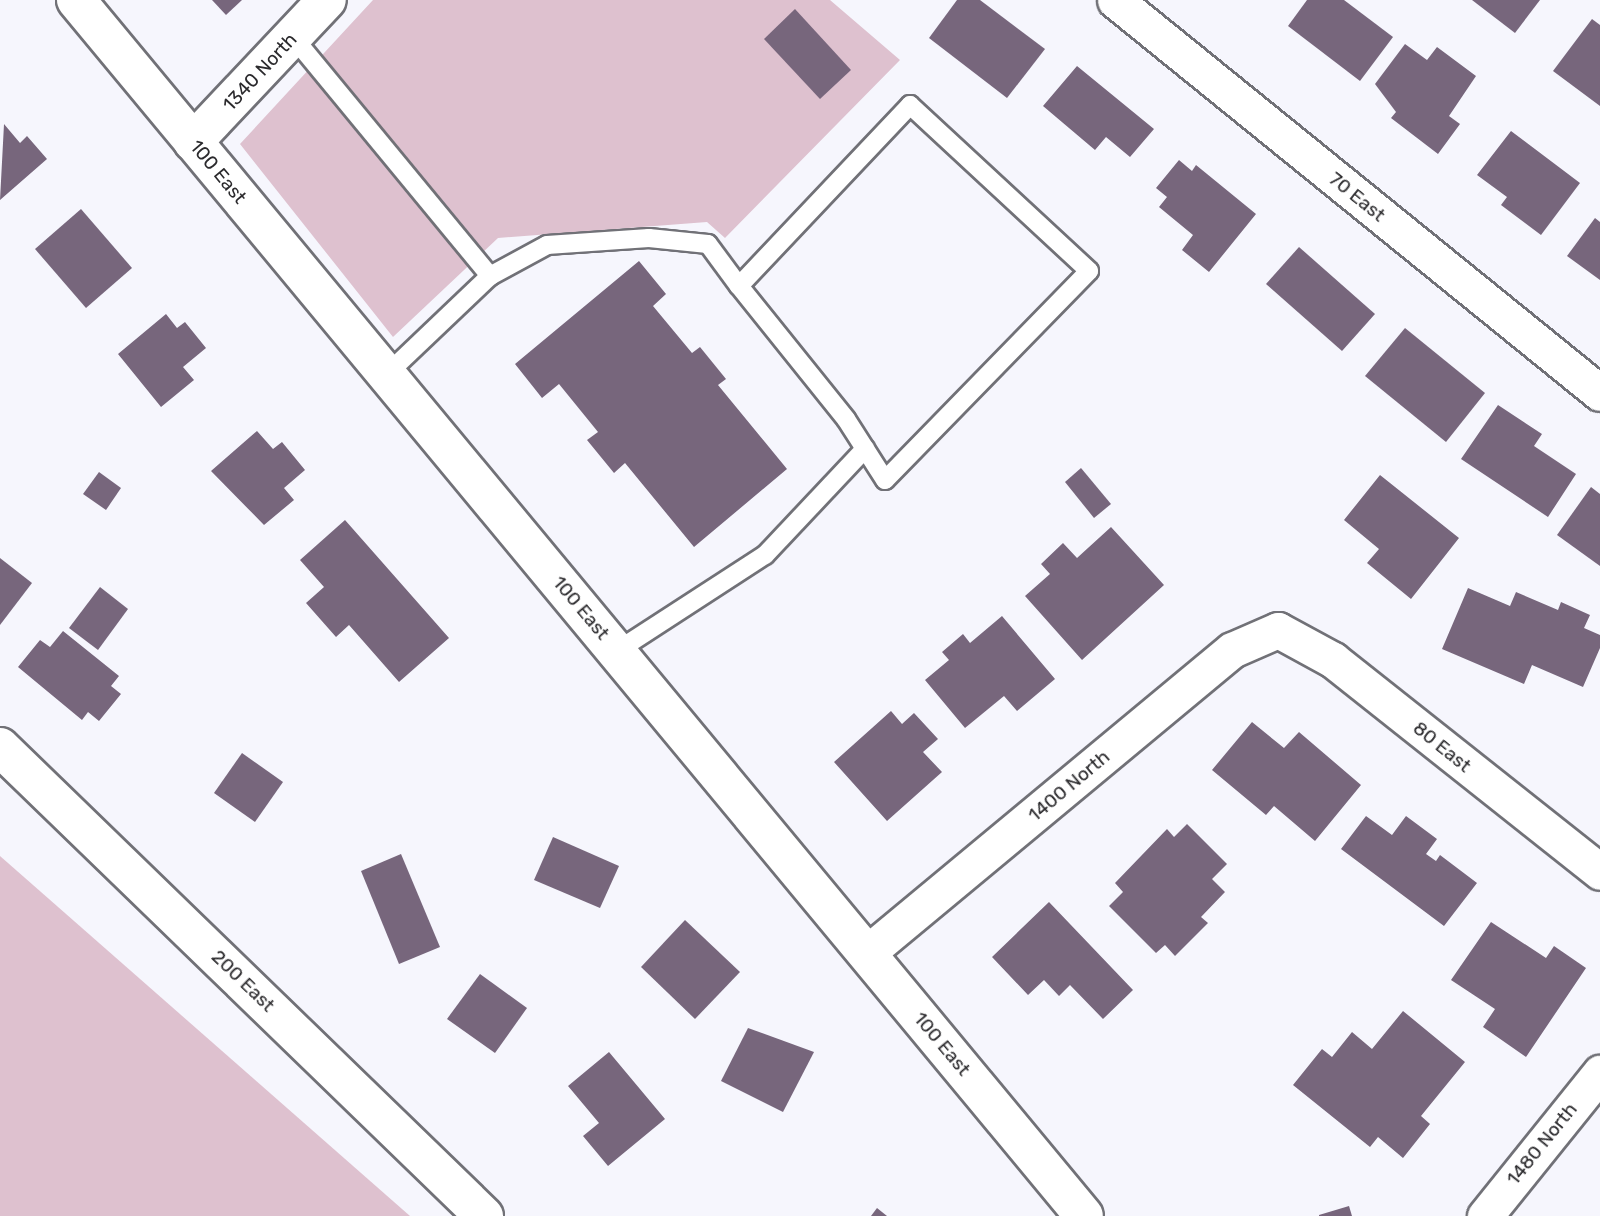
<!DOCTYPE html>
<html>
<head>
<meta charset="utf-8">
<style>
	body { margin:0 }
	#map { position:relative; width:1600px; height:1216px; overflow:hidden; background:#f6f6fd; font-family:Rubik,sans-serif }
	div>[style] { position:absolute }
	.green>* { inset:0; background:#dec1cf }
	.building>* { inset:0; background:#77667c }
	.roads { filter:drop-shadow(2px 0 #717177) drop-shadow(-2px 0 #717177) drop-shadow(0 2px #717177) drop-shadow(0 -2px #717177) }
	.lane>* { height:18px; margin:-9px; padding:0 9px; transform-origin:9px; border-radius:9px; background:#fff }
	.street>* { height:35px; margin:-17.5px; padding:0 17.5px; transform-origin:17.5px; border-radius:17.5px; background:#fff }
	.secondary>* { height:38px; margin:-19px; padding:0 19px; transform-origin:19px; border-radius:19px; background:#fff }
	span { translate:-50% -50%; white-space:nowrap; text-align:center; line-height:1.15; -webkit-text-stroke:7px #fff; paint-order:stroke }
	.street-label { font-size:19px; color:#2b2a2d }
</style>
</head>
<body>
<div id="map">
	<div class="green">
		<i style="clip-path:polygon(373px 0,830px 0,900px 60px,725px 238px,707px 222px,498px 238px,393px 337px,240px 144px)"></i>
		<i style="clip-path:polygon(0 856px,410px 1216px,0 1216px)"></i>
	</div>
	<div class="building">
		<i style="clip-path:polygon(212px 0,242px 0,226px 15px)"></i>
		<i style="clip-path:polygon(957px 0,980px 0,1045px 49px,1007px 98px,929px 38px)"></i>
		<i style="clip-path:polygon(1307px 0,1344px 0,1393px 37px,1360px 81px,1288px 26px)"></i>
		<i style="clip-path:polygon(1472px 0,1540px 0,1515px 33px)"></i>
		<i style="clip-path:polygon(795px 9px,851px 70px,820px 99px,764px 39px)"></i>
		<i style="clip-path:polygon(1592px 19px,1600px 25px,1600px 106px,1553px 71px)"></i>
		<i style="clip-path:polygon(1405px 44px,1427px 60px,1437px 47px,1476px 76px,1449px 116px,1460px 124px,1438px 154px,1391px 118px,1396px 112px,1375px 84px)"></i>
		<i style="clip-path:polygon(1077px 66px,1154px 129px,1130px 157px,1106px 137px,1095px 150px,1043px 106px)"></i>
		<i style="clip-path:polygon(4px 124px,20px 143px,27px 136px,47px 159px,0 200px)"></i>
		<i style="clip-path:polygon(1511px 131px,1580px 183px,1541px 235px,1501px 205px,1507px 197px,1477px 175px)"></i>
		<i style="clip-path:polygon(1179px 160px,1192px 171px,1196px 165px,1256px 214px,1209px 272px,1182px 250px,1193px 235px,1159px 207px,1167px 197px,1156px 188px)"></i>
		<i style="clip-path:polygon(81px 209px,132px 268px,86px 308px,35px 249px)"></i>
		<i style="clip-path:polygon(1595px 218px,1600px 222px,1600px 280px,1567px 256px)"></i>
		<i style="clip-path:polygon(1299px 247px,1375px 314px,1342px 351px,1266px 284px)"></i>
		<i style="clip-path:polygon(639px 261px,666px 294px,653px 306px,692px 353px,700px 347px,726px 379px,718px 385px,787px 469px,694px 547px,625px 463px,614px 473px,587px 440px,598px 432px,559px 384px,542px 398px,515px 364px)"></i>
		<i style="clip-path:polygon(166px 314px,177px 328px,185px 322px,206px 348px,183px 367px,194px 380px,161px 407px,118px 354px)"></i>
		<i style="clip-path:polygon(1405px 328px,1485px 393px,1446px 442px,1365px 376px)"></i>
		<i style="clip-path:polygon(1498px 405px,1542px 434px,1534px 446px,1576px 474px,1548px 517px,1461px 459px)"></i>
		<i style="clip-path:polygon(257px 431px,273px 449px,282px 442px,305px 470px,284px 488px,294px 500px,264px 525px,211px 471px)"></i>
		<i style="clip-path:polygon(1081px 468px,1111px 504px,1094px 518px,1065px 482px)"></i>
		<i style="clip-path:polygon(99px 472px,121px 488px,106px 510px,83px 494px)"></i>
		<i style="clip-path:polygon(1380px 475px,1459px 538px,1411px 599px,1367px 563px,1379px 549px,1344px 520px)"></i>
		<i style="clip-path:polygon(1591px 487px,1600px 494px,1600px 566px,1557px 535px)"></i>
		<i style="clip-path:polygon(345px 520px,449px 638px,399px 682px,349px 625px,336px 637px,306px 603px,324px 587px,300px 560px)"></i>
		<i style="clip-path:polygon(1111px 527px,1164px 585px,1082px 660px,1025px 596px,1050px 574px,1041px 564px,1063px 543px,1077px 558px)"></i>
		<i style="clip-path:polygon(0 558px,32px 583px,0 625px)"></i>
		<i style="clip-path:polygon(100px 587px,128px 609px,98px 650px,69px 628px)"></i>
		<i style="clip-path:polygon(1468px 588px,1510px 606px,1516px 592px,1558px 610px,1561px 602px,1590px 615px,1584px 628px,1600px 635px,1600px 648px,1583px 687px,1532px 665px,1524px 684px,1442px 649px)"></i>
		<i style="clip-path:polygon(1002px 616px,1055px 679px,1017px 711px,1004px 696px,965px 728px,925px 680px,949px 660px,942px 652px,963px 634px,970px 643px)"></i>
		<i style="clip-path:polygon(63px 631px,119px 676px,111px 686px,121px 694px,99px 721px,88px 712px,82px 720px,18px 667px,40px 640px,50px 647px)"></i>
		<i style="clip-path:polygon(891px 711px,902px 724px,914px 713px,938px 739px,923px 752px,942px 772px,887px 821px,834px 762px)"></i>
		<i style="clip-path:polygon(1252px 722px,1284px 748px,1299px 732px,1361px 785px,1315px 841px,1274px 806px,1266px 815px,1212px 770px)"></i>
		<i style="clip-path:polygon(242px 753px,283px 782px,255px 822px,214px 793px)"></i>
		<i style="clip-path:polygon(1366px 816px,1392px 835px,1406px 816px,1437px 839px,1426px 854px,1436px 861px,1440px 855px,1477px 883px,1444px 926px,1341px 849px)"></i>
		<i style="clip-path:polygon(1187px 824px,1227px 864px,1212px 879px,1225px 892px,1201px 917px,1208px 923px,1175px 956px,1165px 945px,1156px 953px,1109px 906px,1123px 892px,1115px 883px,1167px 829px,1174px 837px)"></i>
		<i style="clip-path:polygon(553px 837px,619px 866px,600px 908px,534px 880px)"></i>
		<i style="clip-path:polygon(401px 854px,440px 947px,399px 964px,361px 871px)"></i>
		<i style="clip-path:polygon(1049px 902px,1133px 990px,1103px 1019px,1070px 985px,1059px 996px,1044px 980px,1028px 995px,992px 957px)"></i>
		<i style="clip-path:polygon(685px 920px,740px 972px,695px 1019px,641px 967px)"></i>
		<i style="clip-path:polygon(1491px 922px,1546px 958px,1554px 946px,1586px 968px,1526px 1057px,1483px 1027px,1495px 1009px,1451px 980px)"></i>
		<i style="clip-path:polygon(480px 974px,527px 1008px,495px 1053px,447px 1019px)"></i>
		<i style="clip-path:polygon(1403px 1011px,1465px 1062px,1421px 1116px,1430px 1124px,1403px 1158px,1378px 1137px,1370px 1147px,1293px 1085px,1322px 1049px,1332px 1057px,1352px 1032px,1372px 1049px)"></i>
		<i style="clip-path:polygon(748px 1028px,814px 1052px,783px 1112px,721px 1081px)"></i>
		<i style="clip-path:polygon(609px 1052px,665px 1119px,608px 1166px,583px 1136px,599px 1123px,568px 1086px)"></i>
		<i style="clip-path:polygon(1349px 1206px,1352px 1216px,1319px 1216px,1319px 1215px)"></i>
		<i style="clip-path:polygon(877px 1208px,887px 1216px,871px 1216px)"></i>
	</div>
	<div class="roads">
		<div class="lane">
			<i style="left:293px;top:37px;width:310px;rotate:50.5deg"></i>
			<i style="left:490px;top:276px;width:65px;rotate:-28.5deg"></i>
			<i style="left:547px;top:245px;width:102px;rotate:-3.9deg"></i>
			<i style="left:649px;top:238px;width:59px;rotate:5.8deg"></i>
			<i style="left:708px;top:244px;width:52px;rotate:53.6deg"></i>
			<i style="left:739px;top:286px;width:249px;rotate:-46.6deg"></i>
			<i style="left:910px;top:105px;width:244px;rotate:42.8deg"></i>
			<i style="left:1089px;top:271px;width:292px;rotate:134.3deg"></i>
			<i style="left:885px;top:480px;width:72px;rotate:-122.6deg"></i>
			<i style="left:846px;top:419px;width:171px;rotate:-128.8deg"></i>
			<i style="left:387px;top:374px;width:142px;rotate:-43.6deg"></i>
			<i style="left:617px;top:651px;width:176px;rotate:-33deg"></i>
			<i style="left:765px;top:555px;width:146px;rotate:-46.7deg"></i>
		</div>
		<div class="street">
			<i style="left:1115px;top:0;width:624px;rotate:39.02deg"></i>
			<i style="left:867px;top:953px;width:474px;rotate:-39.7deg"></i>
			<i style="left:1232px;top:650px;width:50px;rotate:-23.5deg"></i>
			<i style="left:1278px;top:630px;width:63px;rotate:28.6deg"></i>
			<i style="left:1333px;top:660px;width:341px;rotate:38.4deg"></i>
			<i style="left:1485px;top:1216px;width:184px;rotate:-51.2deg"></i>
		</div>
		<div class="secondary">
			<i style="left:76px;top:0;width:1579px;rotate:50.34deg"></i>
			<i style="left:193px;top:142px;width:195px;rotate:-46.7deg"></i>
			<i style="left:0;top:747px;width:674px;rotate:44.1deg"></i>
		</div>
	</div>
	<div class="street-label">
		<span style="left:260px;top:72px;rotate:-47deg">1340 North</span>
		<span style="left:218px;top:172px;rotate:50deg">100 East</span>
		<span style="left:1357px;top:197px;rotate:39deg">70 East</span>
		<span style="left:581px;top:608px;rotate:50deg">100 East</span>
		<span style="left:1442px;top:747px;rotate:39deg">80 East</span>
		<span style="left:1069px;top:786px;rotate:-40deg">1400 North</span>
		<span style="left:243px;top:981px;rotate:44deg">200 East</span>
		<span style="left:942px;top:1044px;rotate:50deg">100 East</span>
		<span style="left:1542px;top:1144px;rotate:-51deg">1480 North</span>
	</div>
</div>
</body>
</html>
